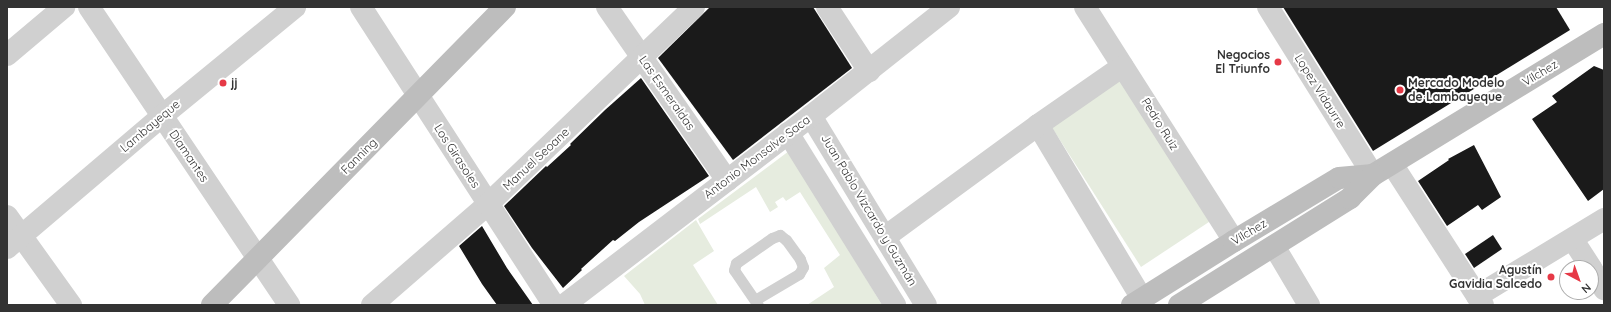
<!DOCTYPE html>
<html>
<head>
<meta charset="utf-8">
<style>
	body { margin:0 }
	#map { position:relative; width:1611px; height:312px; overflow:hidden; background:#fff; font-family:Quicksand,sans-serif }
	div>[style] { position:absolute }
	.green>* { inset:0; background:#e6ecdf }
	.building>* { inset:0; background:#1a1a1a }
	.lane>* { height:11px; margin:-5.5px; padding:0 5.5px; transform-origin:5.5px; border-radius:5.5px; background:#d0d0d0 }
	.street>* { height:22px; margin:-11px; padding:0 11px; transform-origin:11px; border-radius:11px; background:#d0d0d0 }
	.secondary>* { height:22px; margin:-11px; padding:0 11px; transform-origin:11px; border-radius:11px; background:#bdbdbd }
	.dots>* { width:11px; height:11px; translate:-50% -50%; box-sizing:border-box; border:2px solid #fff; border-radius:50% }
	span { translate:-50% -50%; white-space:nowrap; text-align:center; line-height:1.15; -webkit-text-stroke:4px #fff; paint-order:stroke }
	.poi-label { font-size:12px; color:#333; font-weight:700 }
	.right { translate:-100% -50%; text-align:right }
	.left { translate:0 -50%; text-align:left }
	.street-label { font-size:12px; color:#333 }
	.frame { position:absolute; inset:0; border:8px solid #333; pointer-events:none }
	.north { position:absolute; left:1559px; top:260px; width:40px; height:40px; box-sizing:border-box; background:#fff; border:1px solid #adadad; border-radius:50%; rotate:139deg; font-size:11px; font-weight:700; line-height:16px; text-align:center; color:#333 }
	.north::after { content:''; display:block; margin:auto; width:14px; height:18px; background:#e63946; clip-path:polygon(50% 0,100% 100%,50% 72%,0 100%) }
</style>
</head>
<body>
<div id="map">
	<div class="green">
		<i style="clip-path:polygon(1125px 73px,1215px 218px,1141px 267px,1051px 126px)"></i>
		<i style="clip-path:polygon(789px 151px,882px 305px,807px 305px,834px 287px,824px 268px,840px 255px,800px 192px,786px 201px,783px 197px,775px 202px,778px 207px,770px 212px,756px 187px,700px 224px,698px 219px)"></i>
		<i style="clip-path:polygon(696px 220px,714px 251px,693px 265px,718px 305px,645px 305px,640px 294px,624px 276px)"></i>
	</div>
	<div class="building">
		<i style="clip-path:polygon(710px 7px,813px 7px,852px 68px,733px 160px,658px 58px)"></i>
		<i style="clip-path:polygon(1283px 7px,1556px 7px,1570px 30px,1373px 151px)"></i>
		<i style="clip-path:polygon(1594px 66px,1604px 70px,1604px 189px,1588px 201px,1532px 119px,1557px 102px,1552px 96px)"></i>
		<i style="clip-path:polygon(641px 78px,709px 176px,639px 222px,615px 241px,613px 240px,581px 269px,582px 270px,563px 288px,532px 248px,504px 206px,546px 166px,547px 167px,571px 145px,570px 144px,605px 110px)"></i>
		<i style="clip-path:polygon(1474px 145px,1501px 197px,1482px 210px,1478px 205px,1447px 226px,1418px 181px,1449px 160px,1448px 159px)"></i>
		<i style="clip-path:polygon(482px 226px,507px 268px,533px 305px,497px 305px,482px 284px,459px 246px)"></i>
		<i style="clip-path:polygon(1493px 235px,1502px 249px,1474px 268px,1465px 254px)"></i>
	</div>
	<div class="lane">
		<i style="left:755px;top:300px;width:51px;rotate:-30.6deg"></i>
		<i style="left:799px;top:274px;width:8px;rotate:-60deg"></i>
		<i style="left:803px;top:267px;width:9px;rotate:-111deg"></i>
		<i style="left:800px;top:259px;width:24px;rotate:-126deg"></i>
		<i style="left:786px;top:240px;width:8px;rotate:-140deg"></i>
		<i style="left:780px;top:235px;width:9px;rotate:159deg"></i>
		<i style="left:772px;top:238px;width:44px;rotate:145.2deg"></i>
		<i style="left:736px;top:263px;width:7px;rotate:106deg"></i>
		<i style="left:734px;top:270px;width:42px;rotate:55.6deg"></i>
	</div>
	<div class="street">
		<i style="left:89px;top:7px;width:359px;rotate:56.1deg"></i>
		<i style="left:361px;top:7px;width:355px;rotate:57.1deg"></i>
		<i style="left:607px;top:7px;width:211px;rotate:55.3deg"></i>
		<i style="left:827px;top:7px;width:77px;rotate:56.7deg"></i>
		<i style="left:1085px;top:7px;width:277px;rotate:57.5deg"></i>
		<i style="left:1268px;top:7px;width:198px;rotate:58deg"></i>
		<i style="left:7px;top:55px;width:75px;rotate:-40.1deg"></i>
		<i style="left:811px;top:116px;width:221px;rotate:58.7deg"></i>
		<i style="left:1038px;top:125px;width:203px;rotate:59.1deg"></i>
		<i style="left:788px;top:133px;width:203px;rotate:58.1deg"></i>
		<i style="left:1392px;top:164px;width:168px;rotate:57.2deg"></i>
		<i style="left:7px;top:216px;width:110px;rotate:54.3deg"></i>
		<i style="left:885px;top:237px;width:190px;rotate:-36.2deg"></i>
		<i style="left:1038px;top:125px;width:103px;rotate:-34.8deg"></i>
		<i style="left:1573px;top:240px;width:33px;rotate:57deg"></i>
		<i style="left:1274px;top:246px;width:69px;rotate:59.3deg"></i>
		<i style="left:7px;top:248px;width:204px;rotate:-40.4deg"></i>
		<i style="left:162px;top:116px;width:172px;rotate:-39.3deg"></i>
		<i style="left:1591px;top:268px;width:25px;rotate:58deg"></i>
		<i style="left:1477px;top:296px;width:149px;rotate:-31.2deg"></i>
		<i style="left:372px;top:305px;width:154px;rotate:-41deg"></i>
		<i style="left:488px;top:204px;width:285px;rotate:-43.7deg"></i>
		<i style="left:564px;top:305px;width:311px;rotate:-37.4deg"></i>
		<i style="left:811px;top:116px;width:176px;rotate:-38.3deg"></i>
	</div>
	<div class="secondary">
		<i style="left:212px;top:305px;width:418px;rotate:-45.5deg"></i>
		<i style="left:1132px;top:305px;width:120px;rotate:-32.1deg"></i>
		<i style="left:1234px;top:241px;width:122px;rotate:-31deg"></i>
		<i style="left:1339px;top:178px;width:34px;rotate:-5deg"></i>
		<i style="left:1373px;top:175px;width:271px;rotate:-31.4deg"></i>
		<i style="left:1179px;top:305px;width:202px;rotate:-32deg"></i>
		<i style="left:1350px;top:198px;width:33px;rotate:-45deg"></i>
	</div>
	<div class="dots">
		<i style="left:1278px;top:62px;background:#e63946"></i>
		<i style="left:223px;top:83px;background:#e63946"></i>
		<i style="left:1400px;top:90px;background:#e63946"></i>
		<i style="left:1551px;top:277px;background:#e63946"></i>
	</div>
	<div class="poi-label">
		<span class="right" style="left:1270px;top:62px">Negocios<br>El Triunfo</span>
		<span class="left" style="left:231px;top:83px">jj</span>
		<span class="left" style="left:1408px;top:90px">Mercado Modelo<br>de Lambayeque</span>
		<span class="right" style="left:1542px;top:277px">Agustín<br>Gavidia Salcedo</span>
	</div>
	<div class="street-label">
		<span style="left:1540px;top:73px;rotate:-31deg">Vílchez</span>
		<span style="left:1320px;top:91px;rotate:58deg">Lopez Vidaurre</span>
		<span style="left:667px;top:93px;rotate:55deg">Las Esmeraldas</span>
		<span style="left:1160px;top:124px;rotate:58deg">Pedro Ruiz</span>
		<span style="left:150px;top:126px;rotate:-40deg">Lambayeque</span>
		<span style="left:189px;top:156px;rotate:56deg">Diamantes</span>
		<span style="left:359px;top:156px;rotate:-45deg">Fanning</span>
		<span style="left:457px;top:156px;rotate:57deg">Los Girasoles</span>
		<span style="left:757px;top:157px;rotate:-37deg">Antonio Monsalve Saca</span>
		<span style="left:536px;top:159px;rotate:-43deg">Manuel Seoane</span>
		<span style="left:869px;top:210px;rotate:59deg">Juan Pablo Vizcardo y Guzmán</span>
		<span style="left:1249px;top:232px;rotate:-31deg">Vílchez</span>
	</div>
	<div class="frame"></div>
	<div class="north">N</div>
</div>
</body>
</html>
